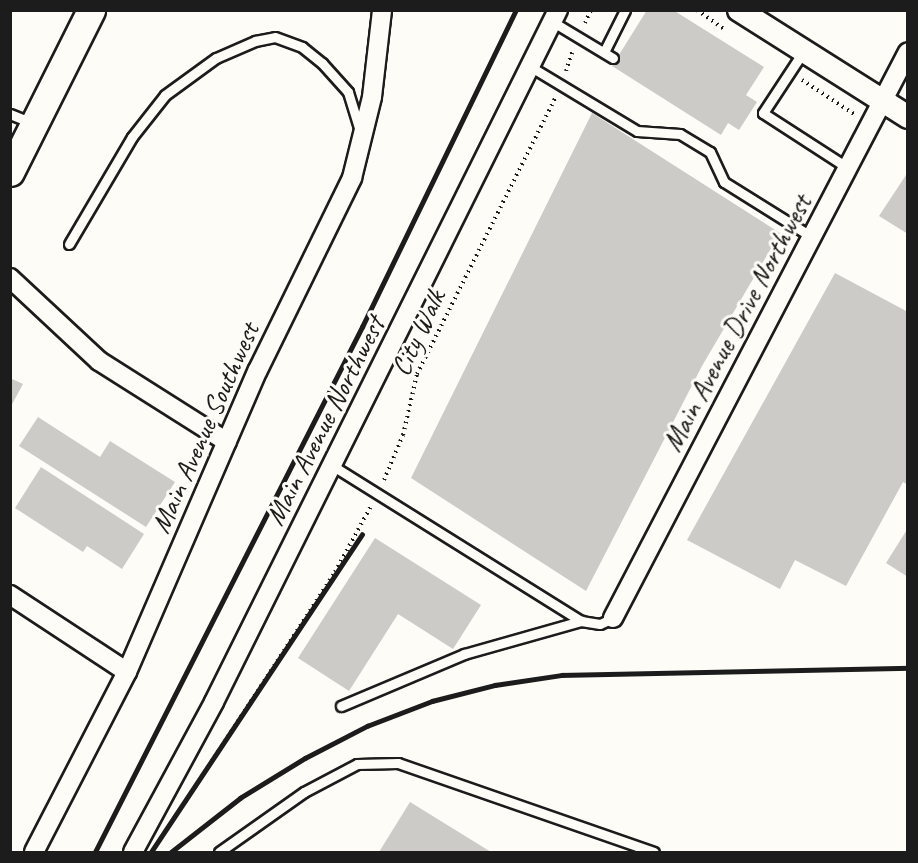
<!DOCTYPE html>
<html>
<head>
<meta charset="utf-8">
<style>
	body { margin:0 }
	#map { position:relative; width:918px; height:863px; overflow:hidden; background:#fdfcf7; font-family:Caveat,sans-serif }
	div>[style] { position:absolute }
	.building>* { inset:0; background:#cccbc8 }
	.path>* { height:4px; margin-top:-2px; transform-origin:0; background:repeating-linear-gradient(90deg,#1c1c1c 0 1.5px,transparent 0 6px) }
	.roads { filter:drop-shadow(2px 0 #1c1c1c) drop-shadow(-2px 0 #1c1c1c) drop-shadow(0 2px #1c1c1c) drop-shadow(0 -2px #1c1c1c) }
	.service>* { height:9px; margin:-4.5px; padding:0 4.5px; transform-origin:4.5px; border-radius:4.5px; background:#fdfcf7 }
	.minor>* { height:18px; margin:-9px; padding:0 9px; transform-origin:9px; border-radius:9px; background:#fdfcf7 }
	.tertiary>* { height:22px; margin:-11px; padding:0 11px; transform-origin:11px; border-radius:11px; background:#fdfcf7 }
	.primary>* { height:27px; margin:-13.5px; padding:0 13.5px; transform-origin:13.5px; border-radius:13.5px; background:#fdfcf7 }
	.rail>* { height:4.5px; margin:-2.25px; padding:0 2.25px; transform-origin:2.25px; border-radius:2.25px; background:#1c1c1c }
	span { translate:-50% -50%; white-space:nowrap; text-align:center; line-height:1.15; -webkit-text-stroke:6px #fdfcf7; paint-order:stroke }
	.street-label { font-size:28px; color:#1c1c1c }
	.frame { position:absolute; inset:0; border:12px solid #1c1c1c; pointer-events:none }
</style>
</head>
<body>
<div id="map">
	<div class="building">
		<i style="clip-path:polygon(647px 10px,673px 10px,764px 67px,746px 95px,757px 102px,739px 130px,728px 123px,721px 135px,612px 66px)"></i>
		<i style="clip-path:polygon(592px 113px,780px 233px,702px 366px,586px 591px,411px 478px)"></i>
		<i style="clip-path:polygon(908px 172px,908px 234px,879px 216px)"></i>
		<i style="clip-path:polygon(835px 273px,908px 312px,908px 485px,903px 482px,846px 586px,795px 560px,780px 589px,687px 540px)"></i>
		<i style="clip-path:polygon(10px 378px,23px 384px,10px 408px)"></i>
		<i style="clip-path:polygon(38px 417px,100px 457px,110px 441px,175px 482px,146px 527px,19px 446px)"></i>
		<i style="clip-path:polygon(41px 467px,144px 534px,122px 569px,87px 546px,83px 552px,15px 508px)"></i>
		<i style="clip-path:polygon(908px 528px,908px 577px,886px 563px)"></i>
		<i style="clip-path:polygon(375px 538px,481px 605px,453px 649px,398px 614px,349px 691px,298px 658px)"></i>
		<i style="clip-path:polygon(410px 802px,491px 852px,379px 852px)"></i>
	</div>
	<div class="path">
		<i style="left:697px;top:10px;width:35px;rotate:35deg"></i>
		<i style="left:585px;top:23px;width:14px;rotate:-65deg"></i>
		<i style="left:566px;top:71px;width:22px;rotate:-72deg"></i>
		<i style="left:802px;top:80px;width:62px;rotate:33.2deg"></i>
		<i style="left:384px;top:480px;width:49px;rotate:-67.1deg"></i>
		<i style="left:403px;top:435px;width:63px;rotate:-77.1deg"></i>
		<i style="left:417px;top:374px;width:310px;rotate:-63.4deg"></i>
		<i style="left:182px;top:807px;width:280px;rotate:-56.9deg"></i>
		<i style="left:335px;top:572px;width:75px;rotate:-61.4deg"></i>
	</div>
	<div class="roads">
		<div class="service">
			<i style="left:553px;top:22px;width:70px;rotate:31deg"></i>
			<i style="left:604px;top:52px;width:47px;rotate:-63.4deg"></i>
			<i style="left:803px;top:52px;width:73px;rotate:123.3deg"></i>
			<i style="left:763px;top:113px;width:101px;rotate:32.9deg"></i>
			<i style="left:531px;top:67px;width:124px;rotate:31.1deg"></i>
			<i style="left:637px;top:131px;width:43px;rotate:4deg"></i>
			<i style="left:680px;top:134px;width:35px;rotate:31deg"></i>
			<i style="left:710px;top:152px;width:33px;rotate:65deg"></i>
			<i style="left:724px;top:182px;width:104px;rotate:32deg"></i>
			<i style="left:10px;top:114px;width:24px;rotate:22deg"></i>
			<i style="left:69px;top:244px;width:124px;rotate:-59.5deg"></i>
			<i style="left:132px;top:137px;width:53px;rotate:-51.8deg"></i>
			<i style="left:165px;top:95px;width:63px;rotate:-36deg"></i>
			<i style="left:216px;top:58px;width:43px;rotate:-23.6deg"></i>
			<i style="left:255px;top:41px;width:20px;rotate:-11deg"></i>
			<i style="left:275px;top:37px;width:29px;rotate:20deg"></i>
			<i style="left:302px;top:47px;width:26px;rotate:39deg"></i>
			<i style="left:322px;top:63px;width:39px;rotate:48deg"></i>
			<i style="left:348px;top:92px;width:41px;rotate:72.9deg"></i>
			<i style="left:333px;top:466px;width:292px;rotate:32deg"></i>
			<i style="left:581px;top:621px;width:19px;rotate:9deg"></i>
			<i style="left:600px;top:624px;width:14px;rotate:-25deg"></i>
			<i style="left:341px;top:706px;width:134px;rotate:-22.9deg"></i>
			<i style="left:464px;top:654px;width:122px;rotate:-15.8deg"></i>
			<i style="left:219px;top:852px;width:104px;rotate:-35.2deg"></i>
			<i style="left:304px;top:792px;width:60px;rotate:-27.8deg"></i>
			<i style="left:357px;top:764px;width:41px;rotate:-1.4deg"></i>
			<i style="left:398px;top:763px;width:271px;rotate:19.2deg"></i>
		</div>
		<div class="minor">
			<i style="left:10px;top:278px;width:122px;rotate:43deg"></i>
			<i style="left:99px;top:361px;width:151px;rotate:32.3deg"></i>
			<i style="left:10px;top:595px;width:140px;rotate:33.3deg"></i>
			<i style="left:613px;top:618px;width:638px;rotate:-62.47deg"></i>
			<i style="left:34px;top:852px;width:203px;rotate:-62.7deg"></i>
			<i style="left:127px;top:672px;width:329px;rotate:-66.6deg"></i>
			<i style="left:258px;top:370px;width:214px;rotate:-63.9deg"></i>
			<i style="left:352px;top:178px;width:83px;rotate:-76.1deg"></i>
			<i style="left:372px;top:97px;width:88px;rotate:-83.4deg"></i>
			<i style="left:133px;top:852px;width:170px;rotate:-61.6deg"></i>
			<i style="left:214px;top:702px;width:773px;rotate:-63.57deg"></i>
		</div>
		<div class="tertiary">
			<i style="left:739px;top:10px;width:200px;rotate:32.3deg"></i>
		</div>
		<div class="primary">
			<i style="left:10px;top:172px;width:181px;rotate:-63.4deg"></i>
		</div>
	</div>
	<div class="rail">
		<i style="left:95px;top:852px;width:589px;rotate:-63.04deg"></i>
		<i style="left:362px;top:327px;width:352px;rotate:-64.1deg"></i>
		<i style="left:151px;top:852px;width:381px;rotate:-56.4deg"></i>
		<i style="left:171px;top:852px;width:88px;rotate:-38deg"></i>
		<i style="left:240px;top:798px;width:76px;rotate:-31.6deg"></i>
		<i style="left:305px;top:758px;width:70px;rotate:-27.3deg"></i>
		<i style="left:367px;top:726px;width:70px;rotate:-21deg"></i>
		<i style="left:432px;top:701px;width:65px;rotate:-14.3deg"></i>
		<i style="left:495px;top:685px;width:68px;rotate:-8.5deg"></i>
		<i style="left:562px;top:675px;width:346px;rotate:-1.2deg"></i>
	</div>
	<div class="street-label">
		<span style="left:737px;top:323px;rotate:-62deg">Main Avenue Drive Northwest</span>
		<span style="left:418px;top:333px;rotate:-65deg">City Walk</span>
		<span style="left:325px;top:421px;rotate:-63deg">Main Avenue Northwest</span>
		<span style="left:205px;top:428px;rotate:-66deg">Main Avenue Southwest</span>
	</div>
	<div class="frame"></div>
</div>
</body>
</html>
